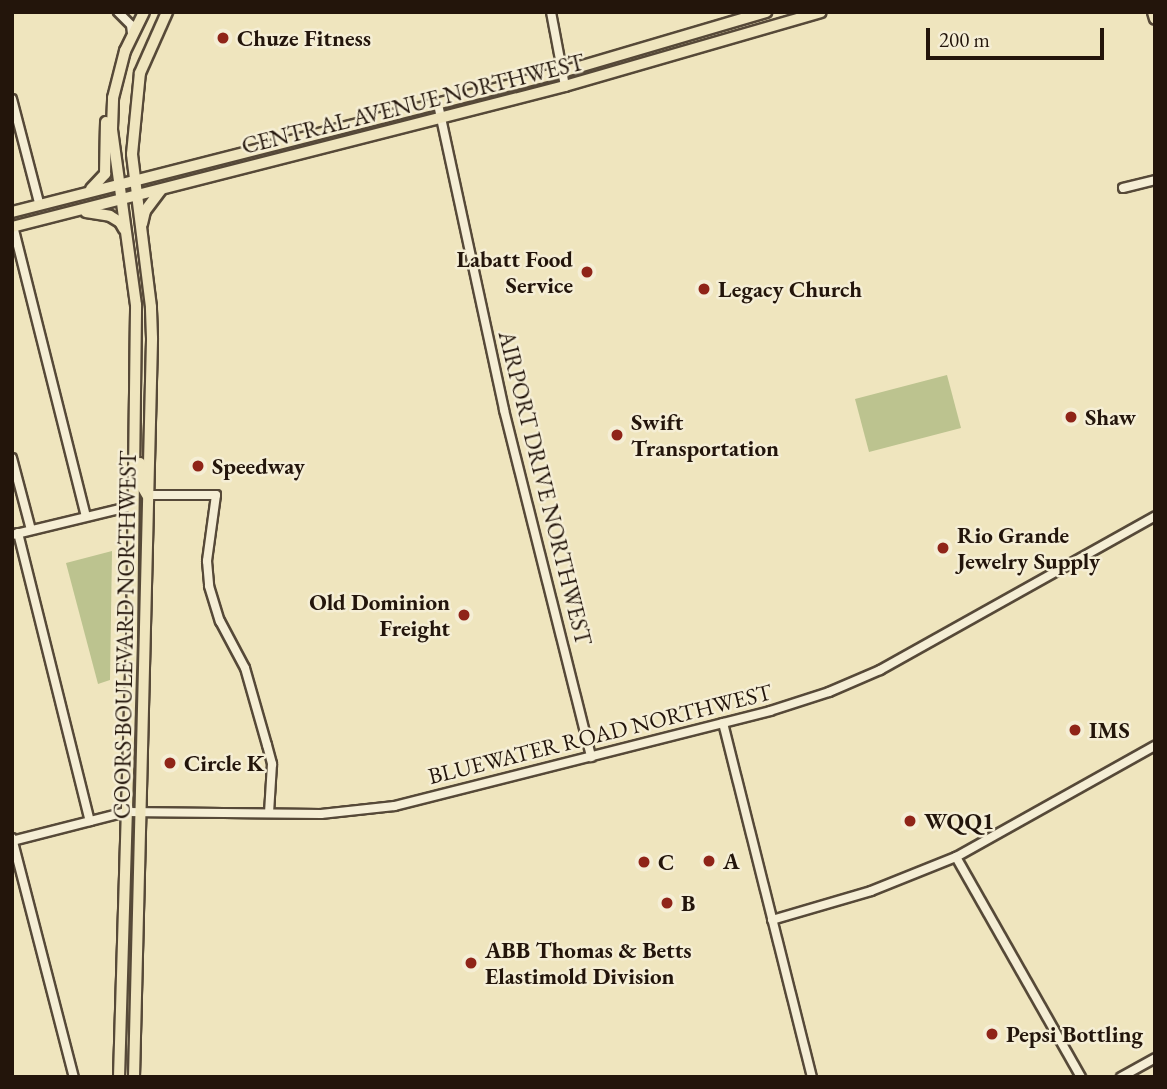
<!DOCTYPE html>
<html>
<head>
<meta charset="utf-8">
<style>
	body { margin:0 }
	#map { position:relative; width:1167px; height:1089px; overflow:hidden; background:#efe5be; font-family:"EB Garamond",serif }
	div>[style] { position:absolute }
	.green>* { inset:0; background:#bcc38f }
	.roads { filter:drop-shadow(2px 0 #564938) drop-shadow(-2px 0 #564938) drop-shadow(0 2px #564938) drop-shadow(0 -2px #564938) }
	.minor>* { height:8px; margin:-4px; padding:0 4px; transform-origin:4px; border-radius:4px; background:#f5eed5 }
	.major>* { height:10px; margin:-5px; padding:0 5px; transform-origin:5px; border-radius:5px; background:#efe5be }
	.dots>* { width:19px; height:19px; translate:-50% -50%; box-sizing:border-box; border:4px solid #f5eed5; border-radius:50% }
	span { translate:-50% -50%; white-space:nowrap; text-align:center; line-height:1.15; -webkit-text-stroke:5px #f5eed5; paint-order:stroke }
	.poi-label { font-size:23px; color:#23150b; font-weight:700 }
	.left { translate:0 -50%; text-align:left }
	.right { translate:-100% -50%; text-align:right }
	.street-label { font-size:23px; color:#23150b }
	.frame { position:absolute; inset:0; border:14px solid #23150b; pointer-events:none }
	.scale { position:absolute; left:926px; top:28px; width:178px; height:32px; box-sizing:border-box; border:4px solid #23150b; border-top:0; padding-left:9px; font-size:21px; line-height:24px; white-space:nowrap; color:#23150b; -webkit-text-stroke:5px #f5eed5; paint-order:stroke }
</style>
</head>
<body>
<div id="map">
	<div class="green">
		<i style="clip-path:polygon(947px 375px,961px 428px,869px 452px,855px 399px)"></i>
		<i style="clip-path:polygon(112px 551px,110px 680px,98px 684px,66px 563px)"></i>
	</div>
	<div class="roads">
		<div class="minor">
			<i style="left:118px;top:12px;width:18px;rotate:45deg"></i>
			<i style="left:131px;top:25px;width:8px;rotate:83deg"></i>
			<i style="left:551px;top:12px;width:75px;rotate:79.3deg"></i>
			<i style="left:12px;top:99px;width:107px;rotate:75.4deg"></i>
			<i style="left:438px;top:104px;width:313px;rotate:77.8deg"></i>
			<i style="left:504px;top:410px;width:358px;rotate:75.9deg"></i>
			<i style="left:1123px;top:188px;width:33px;rotate:-14deg"></i>
			<i style="left:13px;top:226px;width:299px;rotate:75.9deg"></i>
			<i style="left:12px;top:458px;width:74px;rotate:75.2deg"></i>
			<i style="left:147px;top:495px;width:69px"></i>
			<i style="left:216px;top:495px;width:67px;rotate:97.8deg"></i>
			<i style="left:207px;top:561px;width:25px;rotate:85deg"></i>
			<i style="left:209px;top:586px;width:37px;rotate:73deg"></i>
			<i style="left:220px;top:621px;width:53px;rotate:62deg"></i>
			<i style="left:245px;top:668px;width:80px;rotate:74.1deg"></i>
			<i style="left:267px;top:745px;width:20px;rotate:75deg"></i>
			<i style="left:272px;top:764px;width:49px;rotate:93.5deg"></i>
			<i style="left:18px;top:533px;width:297px;rotate:76deg"></i>
			<i style="left:12px;top:535px;width:123px;rotate:-13.6deg"></i>
			<i style="left:723px;top:723px;width:365px;rotate:75.9deg"></i>
			<i style="left:12px;top:838px;width:247px;rotate:75.5deg"></i>
			<i style="left:12px;top:841px;width:118px;rotate:-14.3deg"></i>
			<i style="left:126px;top:812px;width:195px;rotate:0.6deg"></i>
			<i style="left:321px;top:814px;width:74px;rotate:-6.2deg"></i>
			<i style="left:395px;top:806px;width:387px;rotate:-14.2deg"></i>
			<i style="left:770px;top:711px;width:62px;rotate:-17.9deg"></i>
			<i style="left:829px;top:692px;width:56px;rotate:-23.3deg"></i>
			<i style="left:880px;top:670px;width:315px;rotate:-29.2deg"></i>
			<i style="left:956px;top:857px;width:253px;rotate:60.4deg"></i>
			<i style="left:772px;top:920px;width:103px;rotate:-16.3deg"></i>
			<i style="left:871px;top:891px;width:92px;rotate:-21.8deg"></i>
			<i style="left:956px;top:857px;width:228px;rotate:-29.2deg"></i>
			<i style="left:1121px;top:1077px;width:39px;rotate:-29deg"></i>
		</div>
		<div class="major">
			<i style="left:1153px;top:12px;width:7px;rotate:74deg"></i>
			<i style="left:91px;top:189px;width:21px;rotate:-47deg"></i>
			<i style="left:105px;top:174px;width:52px;rotate:-88.9deg"></i>
			<i style="left:12px;top:212px;width:568px;rotate:-14.28deg"></i>
			<i style="left:562px;top:72px;width:213px;rotate:-16.4deg"></i>
			<i style="left:86px;top:212px;width:24px;rotate:9deg"></i>
			<i style="left:110px;top:216px;width:12px;rotate:31deg"></i>
			<i style="left:120px;top:222px;width:8px;rotate:60deg"></i>
			<i style="left:142px;top:224px;width:13px;rotate:-77deg"></i>
			<i style="left:145px;top:211px;width:26px;rotate:-53deg"></i>
			<i style="left:12px;top:227px;width:571px;rotate:-14.3deg"></i>
			<i style="left:565px;top:86px;width:266px;rotate:-16.1deg"></i>
			<i style="left:140px;top:463px;width:20px;rotate:90deg"></i>
			<i style="left:140px;top:483px;width:14px;rotate:60deg"></i>
			<i style="left:119px;top:1077px;width:439px;rotate:-88.3deg"></i>
			<i style="left:132px;top:638px;width:333px;rotate:-89.3deg"></i>
			<i style="left:136px;top:305px;width:178px;rotate:-97.8deg"></i>
			<i style="left:112px;top:129px;width:31px;rotate:-88deg"></i>
			<i style="left:113px;top:98px;width:49px;rotate:-75.7deg"></i>
			<i style="left:125px;top:51px;width:43px;rotate:-64deg"></i>
			<i style="left:134px;top:1077px;width:739px;rotate:-88.6deg"></i>
			<i style="left:152px;top:338px;width:31px;rotate:-92deg"></i>
			<i style="left:151px;top:307px;width:154px;rotate:-97.1deg"></i>
			<i style="left:132px;top:154px;width:81px;rotate:-84.4deg"></i>
			<i style="left:140px;top:73px;width:67px;rotate:-66.1deg"></i>
		</div>
	</div>
	<div class="dots">
		<i style="left:223px;top:38px;background:#8f2418"></i>
		<i style="left:587px;top:272px;background:#8f2418"></i>
		<i style="left:704px;top:289px;background:#8f2418"></i>
		<i style="left:1071px;top:417px;background:#8f2418"></i>
		<i style="left:617px;top:435px;background:#8f2418"></i>
		<i style="left:198px;top:466px;background:#8f2418"></i>
		<i style="left:943px;top:548px;background:#8f2418"></i>
		<i style="left:464px;top:615px;background:#8f2418"></i>
		<i style="left:1075px;top:730px;background:#8f2418"></i>
		<i style="left:170px;top:763px;background:#8f2418"></i>
		<i style="left:910px;top:821px;background:#8f2418"></i>
		<i style="left:709px;top:861px;background:#8f2418"></i>
		<i style="left:644px;top:862px;background:#8f2418"></i>
		<i style="left:667px;top:903px;background:#8f2418"></i>
		<i style="left:471px;top:963px;background:#8f2418"></i>
		<i style="left:992px;top:1034px;background:#8f2418"></i>
	</div>
	<div class="poi-label">
		<span class="left" style="left:237px;top:38px">Chuze Fitness</span>
		<span class="right" style="left:573px;top:272px">Labatt Food<br>Service</span>
		<span class="left" style="left:718px;top:289px">Legacy Church</span>
		<span class="left" style="left:1085px;top:417px">Shaw</span>
		<span class="left" style="left:631px;top:435px">Swift<br>Transportation</span>
		<span class="left" style="left:212px;top:466px">Speedway</span>
		<span class="left" style="left:957px;top:548px">Rio Grande<br>Jewelry Supply</span>
		<span class="right" style="left:450px;top:615px">Old Dominion<br>Freight</span>
		<span class="left" style="left:1089px;top:730px">IMS</span>
		<span class="left" style="left:184px;top:763px">Circle K</span>
		<span class="left" style="left:924px;top:821px">WQQ1</span>
		<span class="left" style="left:723px;top:861px">A</span>
		<span class="left" style="left:658px;top:862px">C</span>
		<span class="left" style="left:681px;top:903px">B</span>
		<span class="left" style="left:485px;top:963px">ABB Thomas &amp; Betts<br>Elastimold Division</span>
		<span class="left" style="left:1006px;top:1034px">Pepsi Bottling</span>
	</div>
	<div class="street-label">
		<span style="left:413px;top:104px;rotate:-14deg">CENTRAL AVENUE NORTHWEST</span>
		<span style="left:545px;top:488px;rotate:76deg">AIRPORT DRIVE NORTHWEST</span>
		<span style="left:125px;top:635px;rotate:-89deg">COORS BOULEVARD NORTHWEST</span>
		<span style="left:600px;top:734px;rotate:-14deg">BLUEWATER ROAD NORTHWEST</span>
	</div>
	<div class="frame"></div>
	<div class="scale">200 m</div>
</div>
</body>
</html>
